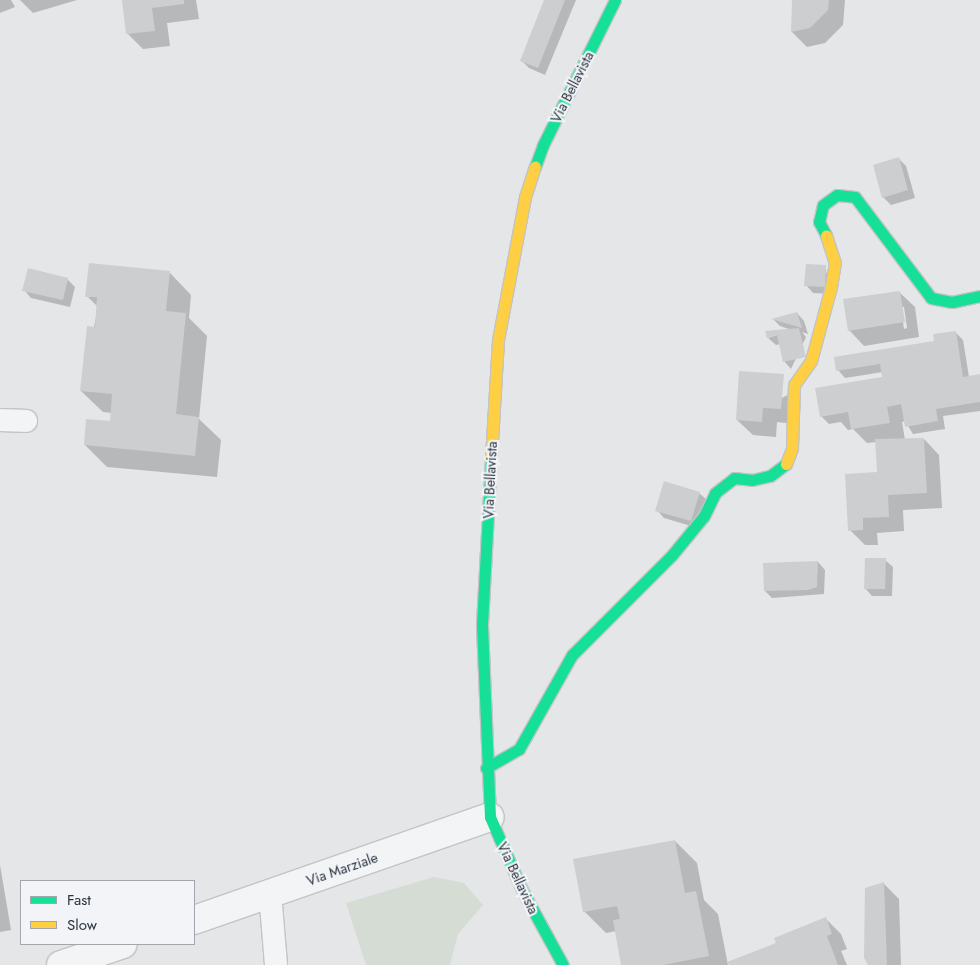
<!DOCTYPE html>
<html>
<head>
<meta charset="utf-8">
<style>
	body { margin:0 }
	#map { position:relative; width:980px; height:965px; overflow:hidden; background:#e4e6e8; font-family:Jost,sans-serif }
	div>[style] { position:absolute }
	.green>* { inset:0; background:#d5dcd4 }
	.shadow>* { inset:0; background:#0003 }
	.building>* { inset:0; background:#ccced0 }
	.roads { filter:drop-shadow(1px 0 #c2c4c6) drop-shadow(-1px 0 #c2c4c6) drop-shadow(0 1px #c2c4c6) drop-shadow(0 -1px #c2c4c6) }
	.lane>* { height:22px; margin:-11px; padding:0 11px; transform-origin:11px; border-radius:11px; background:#f3f4f5 }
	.street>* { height:28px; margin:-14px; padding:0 14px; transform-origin:14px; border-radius:14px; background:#f3f4f5 }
	.fast>* { height:11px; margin:-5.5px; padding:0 5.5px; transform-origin:5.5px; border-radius:5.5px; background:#16e098 }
	.slow>* { height:11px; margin:-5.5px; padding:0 5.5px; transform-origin:5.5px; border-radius:5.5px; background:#ffcf43 }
	span { translate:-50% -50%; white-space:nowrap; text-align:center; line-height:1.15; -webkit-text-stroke:4.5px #f2f4f7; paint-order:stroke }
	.street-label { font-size:14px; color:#2b3441 }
	.legend { position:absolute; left:20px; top:880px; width:175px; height:65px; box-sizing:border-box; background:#f2f4f7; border:1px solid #a2a7ae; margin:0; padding:6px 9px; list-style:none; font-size:15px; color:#2b3441 }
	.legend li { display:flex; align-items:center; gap:10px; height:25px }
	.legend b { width:25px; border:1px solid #a2a7ae }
</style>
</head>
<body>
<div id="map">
	<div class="green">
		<i style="clip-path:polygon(434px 877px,464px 883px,483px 905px,458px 934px,450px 965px,366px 965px,346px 903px)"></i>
	</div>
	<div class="shadow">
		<i style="clip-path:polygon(0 0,11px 0,15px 7px,0 13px)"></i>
		<i style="clip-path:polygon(20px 0,77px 0,33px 13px)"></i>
		<i style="clip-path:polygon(123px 0,196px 0,199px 19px,167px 23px,170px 46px,143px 49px,128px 34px)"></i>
		<i style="clip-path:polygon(545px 0,576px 0,545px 75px,529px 68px,521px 60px)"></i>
		<i style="clip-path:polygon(793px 0,845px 0,843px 25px,825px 43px,807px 47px,792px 32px)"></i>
		<i style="clip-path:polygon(898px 158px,906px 166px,915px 198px,891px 205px,883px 197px)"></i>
		<i style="clip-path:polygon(825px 267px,832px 294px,813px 293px,806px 285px)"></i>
		<i style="clip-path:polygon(170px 273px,191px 295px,189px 318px,207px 336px,199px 419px,221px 440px,217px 477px,107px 467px,85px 445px,111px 423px,112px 413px,103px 412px,81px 391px,98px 307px,87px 296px)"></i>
		<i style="clip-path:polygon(67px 279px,75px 287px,70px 307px,31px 298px,24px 290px)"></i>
		<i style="clip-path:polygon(evenodd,899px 292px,915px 307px,919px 337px,864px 346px,849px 330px,899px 292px,901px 307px,904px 307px,907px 328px,904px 329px,901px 307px)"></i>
		<i style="clip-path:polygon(797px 313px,804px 321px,808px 334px,802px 332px,806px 337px,791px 369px,784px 361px,780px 344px,776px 345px,768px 338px,792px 330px,780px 326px,774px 320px)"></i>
		<i style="clip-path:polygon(955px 332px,963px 340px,969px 377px,980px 376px,980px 411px,943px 416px,945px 429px,913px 434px,905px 421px,902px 422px,905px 440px,924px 439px,939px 455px,942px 508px,903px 510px,904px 531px,877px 533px,878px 545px,865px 545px,850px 530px,878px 474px,876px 442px,867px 443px,853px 429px,848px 430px,841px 422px,829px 424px,821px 416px,884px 378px,883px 372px,845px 378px,838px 370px,934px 343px)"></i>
		<i style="clip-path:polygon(798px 390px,796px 424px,777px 422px,776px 437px,753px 435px,737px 420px)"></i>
		<i style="clip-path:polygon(699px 493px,707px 500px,698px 528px,664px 518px,657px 510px)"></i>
		<i style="clip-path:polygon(885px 560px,893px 567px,892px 596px,872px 596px,865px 588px)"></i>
		<i style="clip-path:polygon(818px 562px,825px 570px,824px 594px,772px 598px,765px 591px)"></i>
		<i style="clip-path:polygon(675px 841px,697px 863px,704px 900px,718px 914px,728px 965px,622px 965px,616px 931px,606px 933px,584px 911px)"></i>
		<i style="clip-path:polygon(0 865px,11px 930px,0 932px)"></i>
		<i style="clip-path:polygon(884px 884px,899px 899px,901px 965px,869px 965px)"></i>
		<i style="clip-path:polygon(826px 919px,841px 934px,847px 949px,841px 951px,847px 965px,730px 965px)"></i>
	</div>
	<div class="building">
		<i style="clip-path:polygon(122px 0,184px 0,184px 4px,152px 8px,155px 31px,126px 34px)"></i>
		<i style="clip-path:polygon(544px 0,565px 0,538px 68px,520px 61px)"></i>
		<i style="clip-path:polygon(792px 0,829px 0,828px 10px,810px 28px,791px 32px)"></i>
		<i style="clip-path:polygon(899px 157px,908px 190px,882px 198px,873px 165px)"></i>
		<i style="clip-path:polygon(89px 263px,170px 271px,166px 311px,186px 313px,176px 414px,199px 417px,195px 456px,84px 445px,86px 419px,110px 421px,112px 394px,80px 391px,87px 326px,95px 327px,97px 297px,85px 297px)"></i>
		<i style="clip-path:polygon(806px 264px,826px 265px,825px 287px,804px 286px)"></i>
		<i style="clip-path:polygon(28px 268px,68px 278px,63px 300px,22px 291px)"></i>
		<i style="clip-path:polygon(900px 291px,905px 322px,848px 331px,843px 299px)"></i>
		<i style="clip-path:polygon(797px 312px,802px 328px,771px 319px)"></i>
		<i style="clip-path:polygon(799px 328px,806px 357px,783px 362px,777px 335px,767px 338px,765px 331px)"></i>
		<i style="clip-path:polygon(956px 331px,963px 377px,980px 374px,980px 402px,936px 409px,938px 421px,905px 427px,901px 404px,887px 407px,890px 423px,851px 429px,848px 412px,820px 417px,815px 388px,882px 377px,880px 364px,836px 371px,834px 357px,934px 341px,933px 334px)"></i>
		<i style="clip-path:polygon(739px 371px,784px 374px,781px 409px,763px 408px,762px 422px,736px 420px)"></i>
		<i style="clip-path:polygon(924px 438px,927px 493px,888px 495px,889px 517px,863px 518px,863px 530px,848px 531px,845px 474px,877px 472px,875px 439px)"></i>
		<i style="clip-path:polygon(664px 481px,700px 492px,691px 521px,655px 511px)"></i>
		<i style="clip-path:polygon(865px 558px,886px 558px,885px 589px,864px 589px)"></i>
		<i style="clip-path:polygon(818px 561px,817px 587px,808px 590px,764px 591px,763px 563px)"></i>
		<i style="clip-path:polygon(675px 840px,685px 893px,696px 891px,709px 956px,663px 965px,621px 965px,613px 920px,620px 919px,617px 906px,583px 912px,573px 859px)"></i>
		<i style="clip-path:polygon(884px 882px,887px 965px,868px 965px,864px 958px,865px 888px)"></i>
		<i style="clip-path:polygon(826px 917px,832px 934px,827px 936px,838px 965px,729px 965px,727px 962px,776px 943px,774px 938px)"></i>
	</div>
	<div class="roads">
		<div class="lane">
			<i style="left:0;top:420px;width:26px;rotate:2deg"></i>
			<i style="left:270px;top:893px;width:72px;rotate:85.2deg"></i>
		</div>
		<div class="street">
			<i style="left:194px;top:920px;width:313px;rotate:-19.2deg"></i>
			<i style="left:61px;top:965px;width:65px;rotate:-18.7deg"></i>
		</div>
		<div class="fast">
			<i style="left:535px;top:167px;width:23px;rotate:-70deg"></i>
			<i style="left:543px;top:145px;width:162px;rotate:-63.6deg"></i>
			<i style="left:826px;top:235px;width:15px;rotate:-118deg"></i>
			<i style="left:819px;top:222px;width:17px;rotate:-77deg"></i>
			<i style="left:823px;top:205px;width:17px;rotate:-36deg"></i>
			<i style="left:837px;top:195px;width:18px;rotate:6deg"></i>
			<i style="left:855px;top:197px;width:126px;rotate:53deg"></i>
			<i style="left:931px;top:298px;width:21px;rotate:11deg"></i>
			<i style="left:952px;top:302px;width:29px;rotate:-12deg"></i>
			<i style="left:491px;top:458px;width:168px;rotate:93.1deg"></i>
			<i style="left:482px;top:626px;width:191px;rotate:87.6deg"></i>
			<i style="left:490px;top:817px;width:80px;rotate:66.3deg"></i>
			<i style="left:522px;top:890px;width:85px;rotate:61.3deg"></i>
			<i style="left:486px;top:768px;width:38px;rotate:-30deg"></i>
			<i style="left:519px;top:749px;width:108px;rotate:-60.6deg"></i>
			<i style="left:572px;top:655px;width:141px;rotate:-45deg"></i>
			<i style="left:672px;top:555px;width:50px;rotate:-50.6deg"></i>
			<i style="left:704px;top:516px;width:25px;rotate:-64deg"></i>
			<i style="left:715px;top:493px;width:24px;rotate:-38deg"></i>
			<i style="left:734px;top:478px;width:18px;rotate:6deg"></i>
			<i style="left:752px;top:480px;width:18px;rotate:-13deg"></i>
			<i style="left:770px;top:476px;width:20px;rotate:-37deg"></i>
		</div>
		<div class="slow">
			<i style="left:491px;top:458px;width:118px;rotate:-86.6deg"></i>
			<i style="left:498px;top:340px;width:146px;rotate:-79.3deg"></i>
			<i style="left:525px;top:197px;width:32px;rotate:-72deg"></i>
			<i style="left:786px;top:464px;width:17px;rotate:-69deg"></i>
			<i style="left:792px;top:448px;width:63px;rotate:-88.2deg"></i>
			<i style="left:794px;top:385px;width:29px;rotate:-55deg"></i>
			<i style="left:811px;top:361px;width:77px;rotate:-74.9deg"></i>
			<i style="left:831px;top:287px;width:24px;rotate:-81deg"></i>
			<i style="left:835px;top:263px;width:29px;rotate:-108deg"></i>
		</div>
	</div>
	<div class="street-label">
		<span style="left:572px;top:87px;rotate:-63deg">Via Bellavista</span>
		<span style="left:490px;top:480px;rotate:-87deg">Via Bellavista</span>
		<span style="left:342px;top:869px;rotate:-19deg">Via Marziale</span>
		<span style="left:518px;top:878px;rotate:65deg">Via Bellavista</span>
	</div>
	<ul class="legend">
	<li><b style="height:6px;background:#16e098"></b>Fast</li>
	<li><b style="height:6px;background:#ffcf43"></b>Slow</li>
	</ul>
</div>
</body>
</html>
